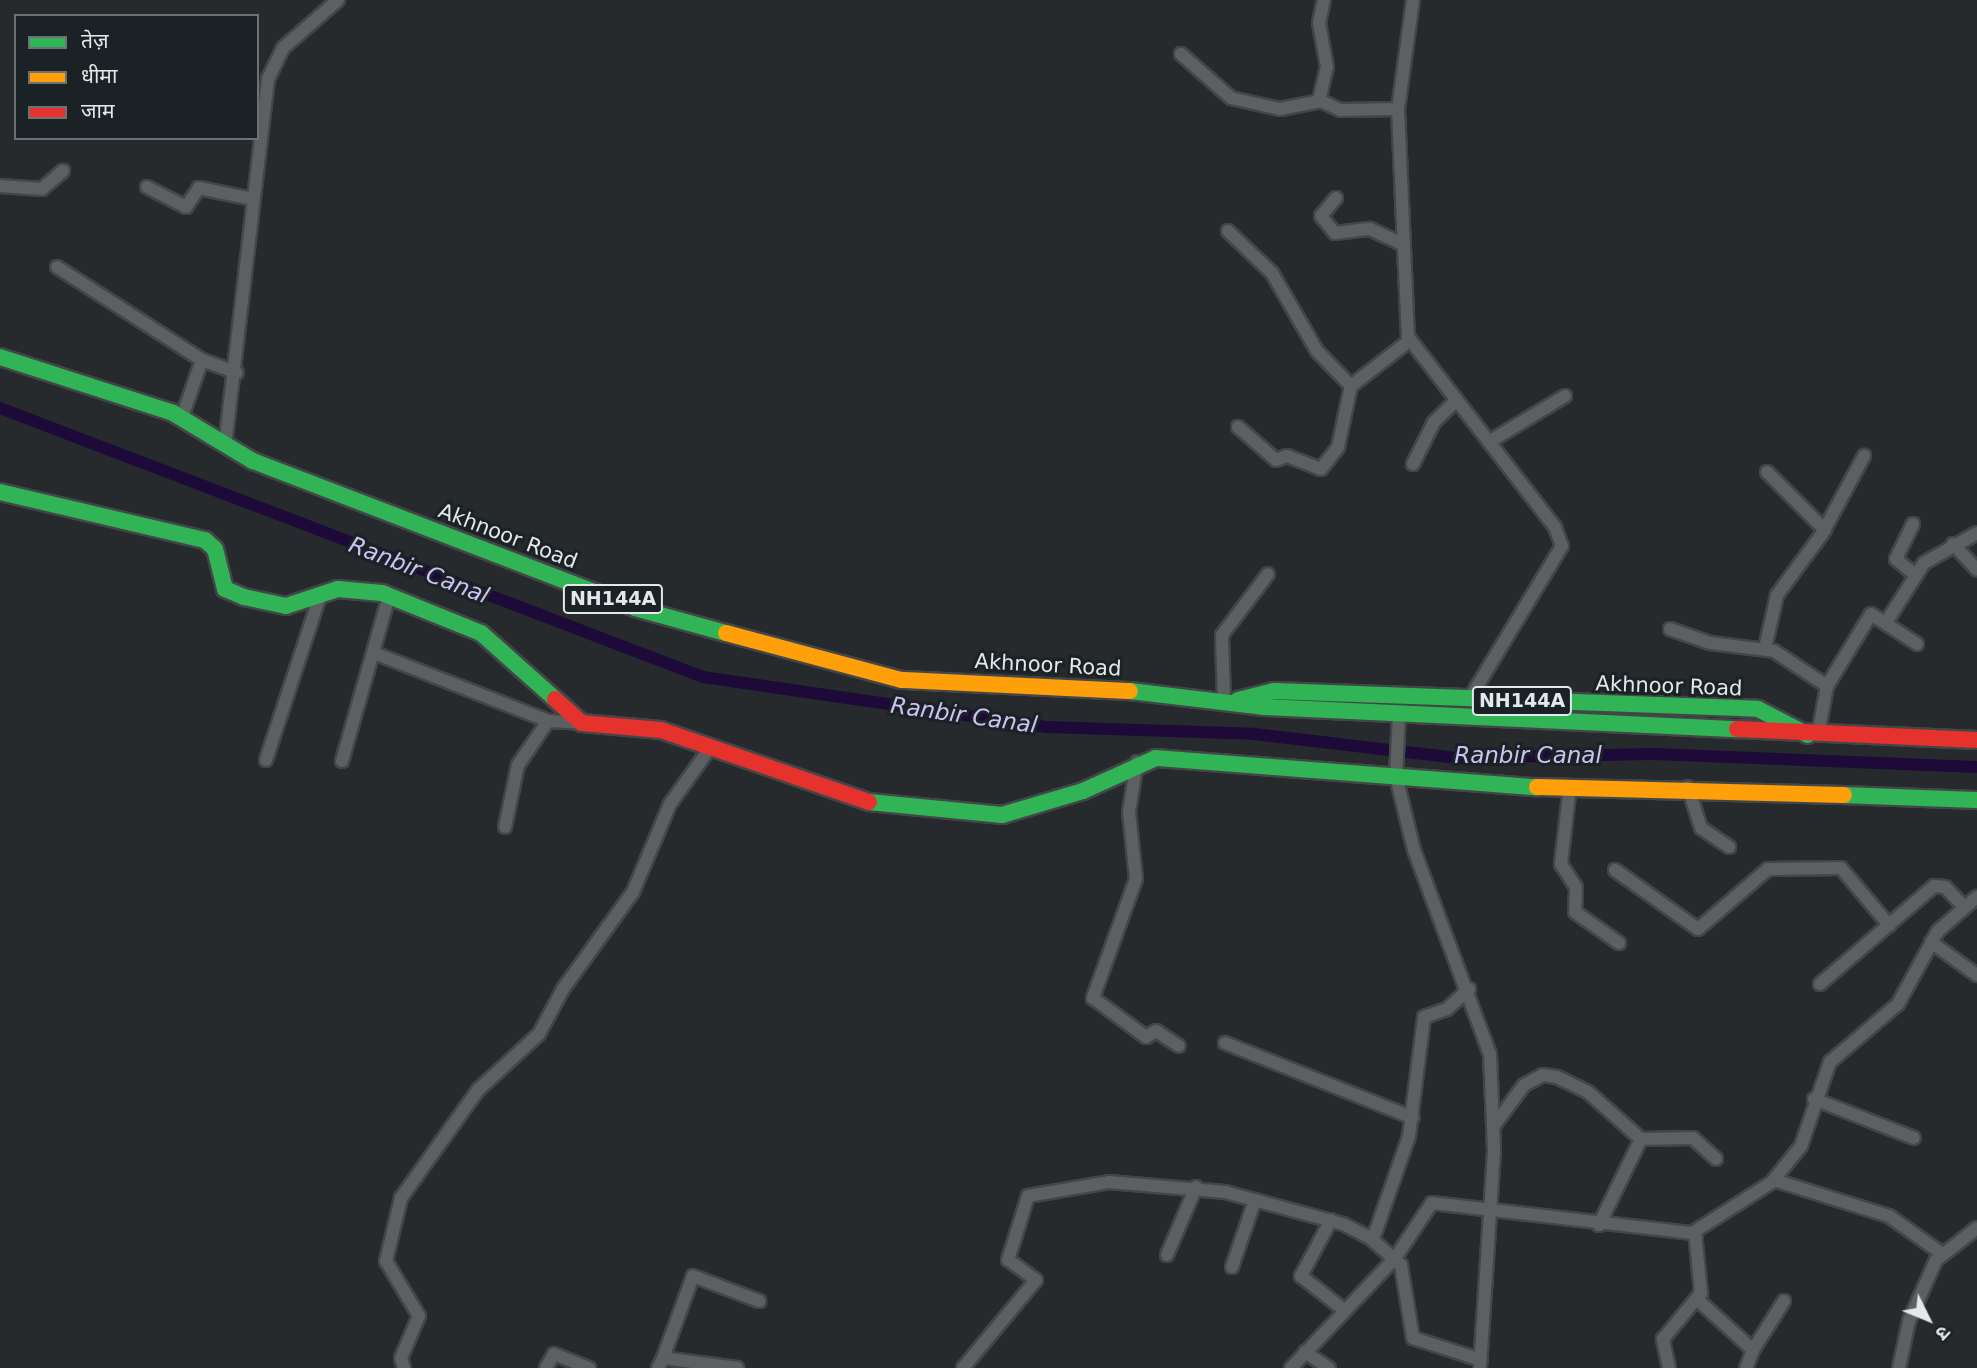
<!DOCTYPE html>
<html>
<head>
<meta charset="utf-8">
<style>
	body { margin:0 }
	#map { position:relative; width:1977px; height:1368px; overflow:hidden; background:#272a2d; font-family:"DejaVu Sans","Noto Sans Devanagari",sans-serif }
	div>[style] { position:absolute }
	.canal>* { height:12px; margin:-6px; padding:0 6px; transform-origin:6px; border-radius:6px; background:#1e0a38 }
	.roads { filter:drop-shadow(2px 0 #434648) drop-shadow(-2px 0 #434648) drop-shadow(0 2px #434648) drop-shadow(0 -2px #434648) }
	.street>* { height:12px; margin:-6px; padding:0 6px; transform-origin:6px; border-radius:6px; background:#5d6061 }
	.fast>* { height:16px; margin:-8px; padding:0 8px; transform-origin:8px; border-radius:8px; background:#30b455 }
	.slow>* { height:16px; margin:-8px; padding:0 8px; transform-origin:8px; border-radius:8px; background:#ff9f0a }
	.jam>* { height:16px; margin:-8px; padding:0 8px; transform-origin:8px; border-radius:8px; background:#e5322d }
	span { translate:-50% -50%; white-space:nowrap; text-align:center; line-height:1.15; -webkit-text-stroke:6px #1b2225; paint-order:stroke }
	.shield-label span { padding:2px 5px; background:#1b2225; border:2px solid; border-radius:5px; -webkit-text-stroke-width:0 }
	.shield-label { font-size:19px; color:#e3e8ea; font-weight:700 }
	.street-label { font-size:21px; color:#e3e8ea }
	.water-label { font-size:23px; color:#cfc1f4; font-style:italic }
	.legend { position:absolute; left:14px; top:14px; width:245px; height:126px; box-sizing:border-box; background:#1b2225; border:2px solid #6b7174; margin:0; padding:9px 12px; list-style:none; font-size:21px; color:#e3e8ea }
	.legend li { display:flex; align-items:center; gap:14px; height:35px }
	.legend b { width:35px; border:2px solid #6b7174 }
	.north { position:absolute; left:1893px; top:1284px; width:70px; height:70px; -webkit-text-stroke:5px #1b2225; paint-order:stroke; rotate:133deg; font-size:19px; font-weight:700; line-height:28px; text-align:center; color:#e3e8ea }
	.north::after { content:''; display:block; margin:auto; width:24px; height:32px; background:#e3e8ea; clip-path:polygon(50% 0,100% 100%,50% 72%,0 100%) }
</style>
</head>
<body>
<div id="map">
	<div class="canal">
		<i style="left:0;top:408px;width:753px;rotate:20.94deg"></i>
		<i style="left:703px;top:677px;width:348px;rotate:8.3deg"></i>
		<i style="left:1047px;top:727px;width:207px;rotate:1.9deg"></i>
		<i style="left:1254px;top:734px;width:205px;rotate:6.7deg"></i>
		<i style="left:1458px;top:758px;width:196px;rotate:-1.2deg"></i>
		<i style="left:1654px;top:754px;width:323px;rotate:2.3deg"></i>
	</div>
	<div class="roads">
		<div class="street">
			<i style="left:1413px;top:0;width:110px;rotate:97.8deg"></i>
			<i style="left:1398px;top:109px;width:228px;rotate:87.5deg"></i>
			<i style="left:1408px;top:337px;width:240px;rotate:52.3deg"></i>
			<i style="left:1555px;top:527px;width:20px;rotate:70deg"></i>
			<i style="left:1562px;top:546px;width:178px;rotate:121.2deg"></i>
			<i style="left:1181px;top:54px;width:67px;rotate:41.3deg"></i>
			<i style="left:1231px;top:98px;width:50px;rotate:12.7deg"></i>
			<i style="left:1280px;top:109px;width:42px;rotate:-11deg"></i>
			<i style="left:1321px;top:101px;width:21px;rotate:25deg"></i>
			<i style="left:1340px;top:110px;width:58px;rotate:-1deg"></i>
			<i style="left:1319px;top:101px;width:35px;rotate:-77deg"></i>
			<i style="left:1327px;top:67px;width:45px;rotate:-100.3deg"></i>
			<i style="left:1319px;top:23px;width:24px;rotate:-78deg"></i>
			<i style="left:0;top:186px;width:42px;rotate:4.1deg"></i>
			<i style="left:42px;top:189px;width:28px;rotate:-41deg"></i>
			<i style="left:147px;top:187px;width:44px;rotate:27.1deg"></i>
			<i style="left:186px;top:207px;width:23px;rotate:-56deg"></i>
			<i style="left:199px;top:188px;width:54px;rotate:11.7deg"></i>
			<i style="left:1336px;top:198px;width:23px;rotate:130deg"></i>
			<i style="left:1321px;top:216px;width:22px;rotate:51deg"></i>
			<i style="left:1335px;top:233px;width:35px;rotate:-7deg"></i>
			<i style="left:1370px;top:229px;width:35px;rotate:25deg"></i>
			<i style="left:1228px;top:231px;width:61px;rotate:43.7deg"></i>
			<i style="left:1272px;top:273px;width:90px;rotate:60deg"></i>
			<i style="left:1317px;top:351px;width:49px;rotate:45.8deg"></i>
			<i style="left:57px;top:267px;width:172px;rotate:32.7deg"></i>
			<i style="left:202px;top:360px;width:37px;rotate:20deg"></i>
			<i style="left:182px;top:417px;width:60px;rotate:-70.7deg"></i>
			<i style="left:1238px;top:427px;width:50px;rotate:41deg"></i>
			<i style="left:1276px;top:460px;width:12px;rotate:-20deg"></i>
			<i style="left:1287px;top:456px;width:36px;rotate:21deg"></i>
			<i style="left:1321px;top:469px;width:28px;rotate:-52deg"></i>
			<i style="left:1338px;top:447px;width:62px;rotate:-78deg"></i>
			<i style="left:1351px;top:386px;width:75px;rotate:-37.9deg"></i>
			<i style="left:1489px;top:442px;width:89px;rotate:-31.2deg"></i>
			<i style="left:225px;top:445px;width:369px;rotate:-83.3deg"></i>
			<i style="left:268px;top:79px;width:34px;rotate:-64deg"></i>
			<i style="left:283px;top:48px;width:73px;rotate:-41.1deg"></i>
			<i style="left:1413px;top:464px;width:47px;rotate:-63.4deg"></i>
			<i style="left:1434px;top:422px;width:30px;rotate:-44deg"></i>
			<i style="left:1767px;top:472px;width:82px;rotate:45deg"></i>
			<i style="left:1913px;top:524px;width:39px;rotate:116deg"></i>
			<i style="left:1896px;top:559px;width:26px;rotate:40deg"></i>
			<i style="left:1953px;top:544px;width:35px;rotate:47deg"></i>
			<i style="left:1887px;top:621px;width:69px;rotate:-57.5deg"></i>
			<i style="left:1924px;top:563px;width:61px;rotate:-29.5deg"></i>
			<i style="left:1670px;top:629px;width:42px;rotate:19.3deg"></i>
			<i style="left:1710px;top:643px;width:64px;rotate:7.1deg"></i>
			<i style="left:1774px;top:651px;width:64px;rotate:33.4deg"></i>
			<i style="left:1765px;top:648px;width:54px;rotate:-77.2deg"></i>
			<i style="left:1777px;top:595px;width:76px;rotate:-53.6deg"></i>
			<i style="left:1822px;top:534px;width:89px;rotate:-61.7deg"></i>
			<i style="left:374px;top:653px;width:187px;rotate:21.3deg"></i>
			<i style="left:548px;top:721px;width:34px;rotate:3deg"></i>
			<i style="left:1224px;top:702px;width:67px;rotate:-91.7deg"></i>
			<i style="left:1222px;top:635px;width:76px;rotate:-53deg"></i>
			<i style="left:1399px;top:713px;width:63px;rotate:92.7deg"></i>
			<i style="left:1396px;top:776px;width:76px;rotate:76.3deg"></i>
			<i style="left:1414px;top:850px;width:218px;rotate:69.6deg"></i>
			<i style="left:1490px;top:1054px;width:97px;rotate:87.6deg"></i>
			<i style="left:1494px;top:1151px;width:217px;rotate:93.7deg"></i>
			<i style="left:1818px;top:735px;width:50px;rotate:-79.6deg"></i>
			<i style="left:1827px;top:686px;width:84px;rotate:-58.6deg"></i>
			<i style="left:1871px;top:614px;width:55px;rotate:33.1deg"></i>
			<i style="left:266px;top:760px;width:173px;rotate:-71.8deg"></i>
			<i style="left:342px;top:761px;width:172px;rotate:-74.1deg"></i>
			<i style="left:1137px;top:762px;width:51px;rotate:99.1deg"></i>
			<i style="left:1129px;top:812px;width:67px;rotate:84deg"></i>
			<i style="left:1136px;top:879px;width:127px;rotate:109.9deg"></i>
			<i style="left:1093px;top:998px;width:66px;rotate:36.3deg"></i>
			<i style="left:1146px;top:1037px;width:12px;rotate:-31deg"></i>
			<i style="left:1156px;top:1031px;width:27px;rotate:33deg"></i>
			<i style="left:1570px;top:786px;width:79px;rotate:96.6deg"></i>
			<i style="left:1561px;top:864px;width:27px;rotate:57deg"></i>
			<i style="left:1576px;top:887px;width:25px;rotate:92deg"></i>
			<i style="left:1575px;top:912px;width:54px;rotate:35.2deg"></i>
			<i style="left:1688px;top:787px;width:43px;rotate:72.4deg"></i>
			<i style="left:1701px;top:828px;width:34px;rotate:34deg"></i>
			<i style="left:505px;top:827px;width:63px;rotate:-78.2deg"></i>
			<i style="left:518px;top:765px;width:53px;rotate:-55.7deg"></i>
			<i style="left:1615px;top:870px;width:102px;rotate:35.4deg"></i>
			<i style="left:1698px;top:929px;width:92px;rotate:-40.6deg"></i>
			<i style="left:1768px;top:869px;width:73px;rotate:-0.8deg"></i>
			<i style="left:1841px;top:868px;width:75px;rotate:49.9deg"></i>
			<i style="left:1931px;top:942px;width:57px;rotate:35.7deg"></i>
			<i style="left:1820px;top:984px;width:150px;rotate:-40.7deg"></i>
			<i style="left:1934px;top:886px;width:11px;rotate:5deg"></i>
			<i style="left:1945px;top:887px;width:28px;rotate:46deg"></i>
			<i style="left:1225px;top:1043px;width:202px;rotate:21.7deg"></i>
			<i style="left:1814px;top:1099px;width:107px;rotate:21.3deg"></i>
			<i style="left:1493px;top:1127px;width:52px;rotate:-53.6deg"></i>
			<i style="left:1524px;top:1085px;width:21px;rotate:-28deg"></i>
			<i style="left:1543px;top:1075px;width:14px;rotate:8deg"></i>
			<i style="left:1557px;top:1077px;width:34px;rotate:26deg"></i>
			<i style="left:1588px;top:1092px;width:71px;rotate:41.6deg"></i>
			<i style="left:1641px;top:1139px;width:52px;rotate:-1.1deg"></i>
			<i style="left:1693px;top:1138px;width:31px;rotate:42deg"></i>
			<i style="left:1774px;top:1180px;width:121px;rotate:17.4deg"></i>
			<i style="left:1889px;top:1216px;width:64px;rotate:35.4deg"></i>
			<i style="left:1331px;top:1220px;width:64px;rotate:118.2deg"></i>
			<i style="left:1301px;top:1276px;width:55px;rotate:38.3deg"></i>
			<i style="left:1599px;top:1225px;width:96px;rotate:-64deg"></i>
			<i style="left:1373px;top:1239px;width:109px;rotate:-70.7deg"></i>
			<i style="left:1409px;top:1136px;width:120px;rotate:-82.8deg"></i>
			<i style="left:1424px;top:1017px;width:24px;rotate:-19deg"></i>
			<i style="left:1447px;top:1009px;width:30px;rotate:-42deg"></i>
			<i style="left:1167px;top:1255px;width:74px;rotate:-66.9deg"></i>
			<i style="left:1232px;top:1267px;width:71px;rotate:-71.1deg"></i>
			<i style="left:1699px;top:1301px;width:73px;rotate:42.2deg"></i>
			<i style="left:1753px;top:1350px;width:19px;rotate:111deg"></i>
			<i style="left:1753px;top:1350px;width:58px;rotate:-57.7deg"></i>
			<i style="left:1305px;top:1352px;width:29px;rotate:34deg"></i>
			<i style="left:663px;top:1358px;width:87px;rotate:-69.9deg"></i>
			<i style="left:693px;top:1276px;width:71px;rotate:20.7deg"></i>
			<i style="left:404px;top:1368px;width:10px;rotate:-107deg"></i>
			<i style="left:401px;top:1358px;width:46px;rotate:-66.8deg"></i>
			<i style="left:419px;top:1316px;width:64px;rotate:-121deg"></i>
			<i style="left:386px;top:1261px;width:65px;rotate:-76.6deg"></i>
			<i style="left:401px;top:1198px;width:133px;rotate:-54.5deg"></i>
			<i style="left:478px;top:1090px;width:83px;rotate:-42.6deg"></i>
			<i style="left:539px;top:1034px;width:51px;rotate:-61.9deg"></i>
			<i style="left:563px;top:989px;width:120px;rotate:-54.2deg"></i>
			<i style="left:633px;top:892px;width:95px;rotate:-67.2deg"></i>
			<i style="left:670px;top:804px;width:69px;rotate:-54.5deg"></i>
			<i style="left:546px;top:1368px;width:16px;rotate:-60deg"></i>
			<i style="left:554px;top:1354px;width:38px;rotate:22deg"></i>
			<i style="left:658px;top:1368px;width:11px;rotate:-63deg"></i>
			<i style="left:663px;top:1358px;width:75px;rotate:7.7deg"></i>
			<i style="left:963px;top:1368px;width:114px;rotate:-50.3deg"></i>
			<i style="left:1036px;top:1280px;width:34px;rotate:-144deg"></i>
			<i style="left:1008px;top:1260px;width:67px;rotate:-72.6deg"></i>
			<i style="left:1028px;top:1196px;width:82px;rotate:-9.8deg"></i>
			<i style="left:1109px;top:1182px;width:116px;rotate:4.9deg"></i>
			<i style="left:1225px;top:1192px;width:122px;rotate:15.2deg"></i>
			<i style="left:1343px;top:1224px;width:29px;rotate:27deg"></i>
			<i style="left:1369px;top:1237px;width:43px;rotate:41.2deg"></i>
			<i style="left:1401px;top:1265px;width:74px;rotate:80.7deg"></i>
			<i style="left:1413px;top:1338px;width:71px;rotate:17.9deg"></i>
			<i style="left:1291px;top:1368px;width:151px;rotate:-46.6deg"></i>
			<i style="left:1395px;top:1258px;width:66px;rotate:-56.1deg"></i>
			<i style="left:1432px;top:1203px;width:262px;rotate:6.6deg"></i>
			<i style="left:1692px;top:1233px;width:95px;rotate:-32.5deg"></i>
			<i style="left:1772px;top:1182px;width:46px;rotate:-51.1deg"></i>
			<i style="left:1801px;top:1146px;width:89px;rotate:-71deg"></i>
			<i style="left:1830px;top:1062px;width:89px;rotate:-40.5deg"></i>
			<i style="left:1898px;top:1004px;width:83px;rotate:-61.3deg"></i>
			<i style="left:1938px;top:931px;width:52px;rotate:-41.1deg"></i>
			<i style="left:1669px;top:1368px;width:30px;rotate:-102deg"></i>
			<i style="left:1663px;top:1339px;width:60px;rotate:-50.4deg"></i>
			<i style="left:1701px;top:1293px;width:61px;rotate:-95.6deg"></i>
			<i style="left:1899px;top:1368px;width:48px;rotate:-78deg"></i>
			<i style="left:1909px;top:1321px;width:67px;rotate:-66.1deg"></i>
			<i style="left:1936px;top:1260px;width:52px;rotate:-38deg"></i>
		</div>
		<div class="fast">
			<i style="left:0;top:357px;width:182px;rotate:17.9deg"></i>
			<i style="left:173px;top:413px;width:93px;rotate:31deg"></i>
			<i style="left:253px;top:461px;width:409px;rotate:21deg"></i>
			<i style="left:635px;top:608px;width:94px;rotate:15.4deg"></i>
			<i style="left:0;top:492px;width:211px;rotate:13.2deg"></i>
			<i style="left:205px;top:540px;width:13px;rotate:42deg"></i>
			<i style="left:215px;top:549px;width:41px;rotate:76deg"></i>
			<i style="left:225px;top:589px;width:21px;rotate:23deg"></i>
			<i style="left:244px;top:597px;width:43px;rotate:12.1deg"></i>
			<i style="left:286px;top:606px;width:55px;rotate:-18.1deg"></i>
			<i style="left:338px;top:589px;width:44px;rotate:5.2deg"></i>
			<i style="left:382px;top:593px;width:107px;rotate:22deg"></i>
			<i style="left:481px;top:633px;width:99px;rotate:41.7deg"></i>
			<i style="left:1130px;top:691px;width:136px;rotate:6.8deg"></i>
			<i style="left:1265px;top:707px;width:473px;rotate:2.7deg"></i>
			<i style="left:1238px;top:700px;width:37px;rotate:-14deg"></i>
			<i style="left:1274px;top:691px;width:484px;rotate:2.1deg"></i>
			<i style="left:1758px;top:709px;width:56px;rotate:27.5deg"></i>
			<i style="left:1844px;top:795px;width:133px;rotate:2.2deg"></i>
			<i style="left:869px;top:802px;width:134px;rotate:5.6deg"></i>
			<i style="left:1002px;top:815px;width:84px;rotate:-16.5deg"></i>
			<i style="left:1083px;top:791px;width:80px;rotate:-24.3deg"></i>
			<i style="left:1156px;top:758px;width:382px;rotate:4.4deg"></i>
		</div>
		<div class="slow">
			<i style="left:726px;top:633px;width:182px;rotate:15deg"></i>
			<i style="left:902px;top:680px;width:228px;rotate:2.8deg"></i>
			<i style="left:1537px;top:787px;width:307px;rotate:1.5deg"></i>
		</div>
		<div class="jam">
			<i style="left:555px;top:699px;width:36px;rotate:42deg"></i>
			<i style="left:582px;top:723px;width:79px;rotate:5.1deg"></i>
			<i style="left:661px;top:730px;width:220px;rotate:19.1deg"></i>
			<i style="left:1737px;top:729px;width:240px;rotate:2.6deg"></i>
		</div>
	</div>
	<div class="shield-label">
		<span style="left:613px;top:599px">NH144A</span>
		<span style="left:1522px;top:701px">NH144A</span>
	</div>
	<div class="street-label">
		<span style="left:508px;top:536px;rotate:21deg">Akhnoor Road</span>
		<span style="left:1048px;top:665px;rotate:3deg">Akhnoor Road</span>
		<span style="left:1669px;top:686px;rotate:2deg">Akhnoor Road</span>
	</div>
	<div class="water-label">
		<span style="left:419px;top:570px;rotate:21deg">Ranbir Canal</span>
		<span style="left:964px;top:715px;rotate:8deg">Ranbir Canal</span>
		<span style="left:1528px;top:755px">Ranbir Canal</span>
	</div>
	<ul class="legend">
	<li><b style="height:9px;background:#30b455"></b>तेज़</li>
	<li><b style="height:9px;background:#ff9f0a"></b>धीमा</li>
	<li><b style="height:9px;background:#e5322d"></b>जाम</li>
	</ul>
	<div class="north">उ</div>
</div>
</body>
</html>
